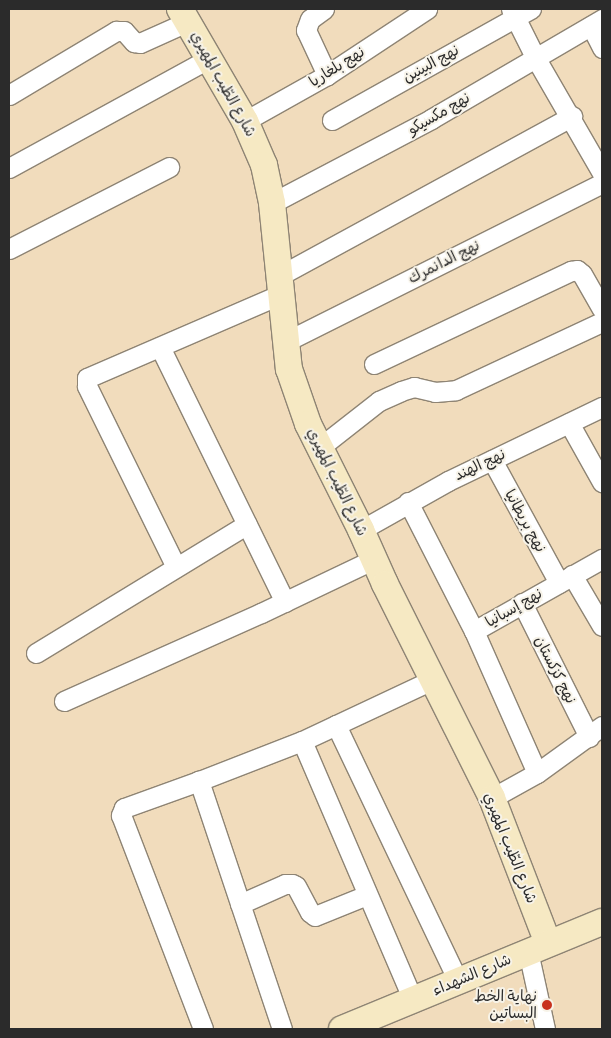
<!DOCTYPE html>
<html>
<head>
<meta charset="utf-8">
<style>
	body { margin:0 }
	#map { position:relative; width:611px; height:1038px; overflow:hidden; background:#f1dcbc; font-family:Itim,"Playpen Sans Arabic",sans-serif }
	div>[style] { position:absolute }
	.roads { filter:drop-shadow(1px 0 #8e8474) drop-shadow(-1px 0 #8e8474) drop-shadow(0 1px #8e8474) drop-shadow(0 -1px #8e8474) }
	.street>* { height:19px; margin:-9.5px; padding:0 9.5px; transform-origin:9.5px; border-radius:9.5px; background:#fff }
	.secondary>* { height:26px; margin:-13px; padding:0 13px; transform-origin:13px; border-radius:13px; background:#f6e9c3 }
	.dots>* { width:14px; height:14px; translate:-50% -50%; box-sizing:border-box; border:2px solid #f7f3e8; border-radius:50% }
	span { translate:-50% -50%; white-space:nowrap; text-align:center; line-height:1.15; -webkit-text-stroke:4px #f7f3e8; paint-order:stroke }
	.street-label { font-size:15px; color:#2b2b2b }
	.poi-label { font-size:15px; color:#2b2b2b }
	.right { translate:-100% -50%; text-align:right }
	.frame { position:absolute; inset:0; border:10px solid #2b2b2b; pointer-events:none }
</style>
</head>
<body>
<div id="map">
	<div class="roads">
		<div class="street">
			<i style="left:324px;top:9px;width:17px;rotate:144deg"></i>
			<i style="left:310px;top:19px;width:12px;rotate:110deg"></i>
			<i style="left:306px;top:30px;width:50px;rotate:65deg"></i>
			<i style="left:511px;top:9px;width:54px;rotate:63.4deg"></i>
			<i style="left:535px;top:57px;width:134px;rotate:60deg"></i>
			<i style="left:591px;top:26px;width:25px;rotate:63deg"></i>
			<i style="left:9px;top:95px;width:125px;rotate:-30.9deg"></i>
			<i style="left:116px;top:31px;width:8px"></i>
			<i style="left:124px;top:31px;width:15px;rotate:48deg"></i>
			<i style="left:134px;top:42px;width:6px;rotate:9deg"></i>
			<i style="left:140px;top:43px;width:51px;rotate:-24.1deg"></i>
			<i style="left:332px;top:120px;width:228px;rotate:-29.2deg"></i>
			<i style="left:245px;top:121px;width:94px;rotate:-29.3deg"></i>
			<i style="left:327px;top:75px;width:120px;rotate:-33.4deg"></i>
			<i style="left:9px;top:168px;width:227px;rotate:-28.7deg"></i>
			<i style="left:272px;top:203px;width:180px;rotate:-27.8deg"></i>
			<i style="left:431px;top:119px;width:198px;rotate:-30.3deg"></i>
			<i style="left:9px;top:249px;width:180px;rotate:-27.1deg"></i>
			<i style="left:279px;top:276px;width:334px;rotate:-28.6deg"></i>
			<i style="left:285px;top:342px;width:355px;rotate:-26.6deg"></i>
			<i style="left:160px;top:347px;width:284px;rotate:63.9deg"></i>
			<i style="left:374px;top:364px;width:218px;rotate:-25.3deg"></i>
			<i style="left:571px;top:271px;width:6px;rotate:-9deg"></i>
			<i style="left:577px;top:270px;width:6px;rotate:39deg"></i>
			<i style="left:582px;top:274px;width:40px;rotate:60.3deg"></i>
			<i style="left:569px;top:423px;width:68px;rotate:60.8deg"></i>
			<i style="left:319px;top:448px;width:76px;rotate:-38.1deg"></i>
			<i style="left:379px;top:401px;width:24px;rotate:-24deg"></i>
			<i style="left:401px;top:391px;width:14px;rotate:-17deg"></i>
			<i style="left:414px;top:387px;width:22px;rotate:13deg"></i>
			<i style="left:435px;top:392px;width:21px;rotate:-5deg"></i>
			<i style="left:456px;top:390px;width:161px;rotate:-25deg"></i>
			<i style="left:492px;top:460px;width:140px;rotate:61.4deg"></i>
			<i style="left:408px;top:502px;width:145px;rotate:62.9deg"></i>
			<i style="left:474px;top:631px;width:147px;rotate:-29.4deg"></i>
			<i style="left:361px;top:530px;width:100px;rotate:-29.4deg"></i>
			<i style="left:448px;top:481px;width:171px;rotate:-25.7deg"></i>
			<i style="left:176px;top:567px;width:202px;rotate:-116.2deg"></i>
			<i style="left:87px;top:386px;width:8px;rotate:-90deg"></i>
			<i style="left:87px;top:378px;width:211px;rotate:-23.4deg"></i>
			<i style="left:572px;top:575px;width:59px;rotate:59.5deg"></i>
			<i style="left:522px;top:603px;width:150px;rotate:63.4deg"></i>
			<i style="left:474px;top:631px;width:155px;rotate:66.1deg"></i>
			<i style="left:36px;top:653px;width:247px;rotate:-31.4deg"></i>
			<i style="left:64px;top:701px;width:216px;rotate:-24.1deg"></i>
			<i style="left:261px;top:613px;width:125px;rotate:-25.5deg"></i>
			<i style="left:336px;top:725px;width:108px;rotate:-25.1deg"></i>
			<i style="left:302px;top:741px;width:282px;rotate:66.8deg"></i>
			<i style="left:199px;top:781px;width:80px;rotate:160.2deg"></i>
			<i style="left:124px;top:808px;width:8px;rotate:113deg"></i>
			<i style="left:121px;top:815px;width:229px;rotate:69deg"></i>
			<i style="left:492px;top:798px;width:51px;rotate:-29.1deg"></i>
			<i style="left:537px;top:773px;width:80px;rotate:-35.9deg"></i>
			<i style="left:240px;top:904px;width:49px;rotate:-24deg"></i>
			<i style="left:285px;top:884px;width:7px"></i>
			<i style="left:292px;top:884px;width:4px;rotate:27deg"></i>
			<i style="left:296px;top:886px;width:30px;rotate:62deg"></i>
			<i style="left:310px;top:912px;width:6px;rotate:39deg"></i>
			<i style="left:315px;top:916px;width:56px;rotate:-22deg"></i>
			<i style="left:528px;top:951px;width:80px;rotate:77.7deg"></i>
			<i style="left:282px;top:1029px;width:262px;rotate:-108.5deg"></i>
			<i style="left:199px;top:781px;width:110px;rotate:-21.2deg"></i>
			<i style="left:302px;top:741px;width:38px;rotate:-25deg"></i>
			<i style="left:336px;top:725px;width:284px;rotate:64.5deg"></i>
		</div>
		<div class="secondary">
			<i style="left:180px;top:9px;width:129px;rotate:59.9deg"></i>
			<i style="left:245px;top:121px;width:48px;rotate:66.6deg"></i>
			<i style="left:264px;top:165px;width:39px;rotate:78deg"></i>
			<i style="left:272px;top:203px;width:167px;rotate:84.2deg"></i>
			<i style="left:289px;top:369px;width:58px;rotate:70.9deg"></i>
			<i style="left:308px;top:424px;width:119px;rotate:63.4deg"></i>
			<i style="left:361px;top:530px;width:59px;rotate:66deg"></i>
			<i style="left:385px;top:584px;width:239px;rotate:63.4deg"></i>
			<i style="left:492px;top:798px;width:155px;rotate:68.9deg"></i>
			<i style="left:342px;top:1029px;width:281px;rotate:-22.4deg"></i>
		</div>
	</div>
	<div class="dots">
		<i style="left:547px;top:1005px;background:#c8321e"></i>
	</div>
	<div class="street-label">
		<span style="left:431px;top:64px;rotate:-29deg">نهج البينين</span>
		<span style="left:337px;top:67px;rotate:-32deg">نهج بلغاريا</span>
		<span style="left:223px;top:84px;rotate:61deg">شارع الطّيب المهيري</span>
		<span style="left:439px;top:114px;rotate:-30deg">نهج مكسيكو</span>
		<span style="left:444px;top:262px;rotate:-27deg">نهج الدانمرك</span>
		<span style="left:480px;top:465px;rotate:-25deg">نهج الهند</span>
		<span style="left:337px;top:482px;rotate:64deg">شارع الطّيب المهيري</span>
		<span style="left:525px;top:521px;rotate:61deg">نهج بريطانيا</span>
		<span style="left:514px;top:608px;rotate:-30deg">نهج إسبانيا</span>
		<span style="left:555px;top:670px;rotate:63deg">نهج كزكستان</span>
		<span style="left:510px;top:848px;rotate:68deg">شارع الطّيب المهيري</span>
		<span style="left:472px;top:975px;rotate:-23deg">شارع الشهداء</span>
	</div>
	<div class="poi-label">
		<span class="right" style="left:537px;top:1005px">نهاية الخط<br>البساتين</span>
	</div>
	<div class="frame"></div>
</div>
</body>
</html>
